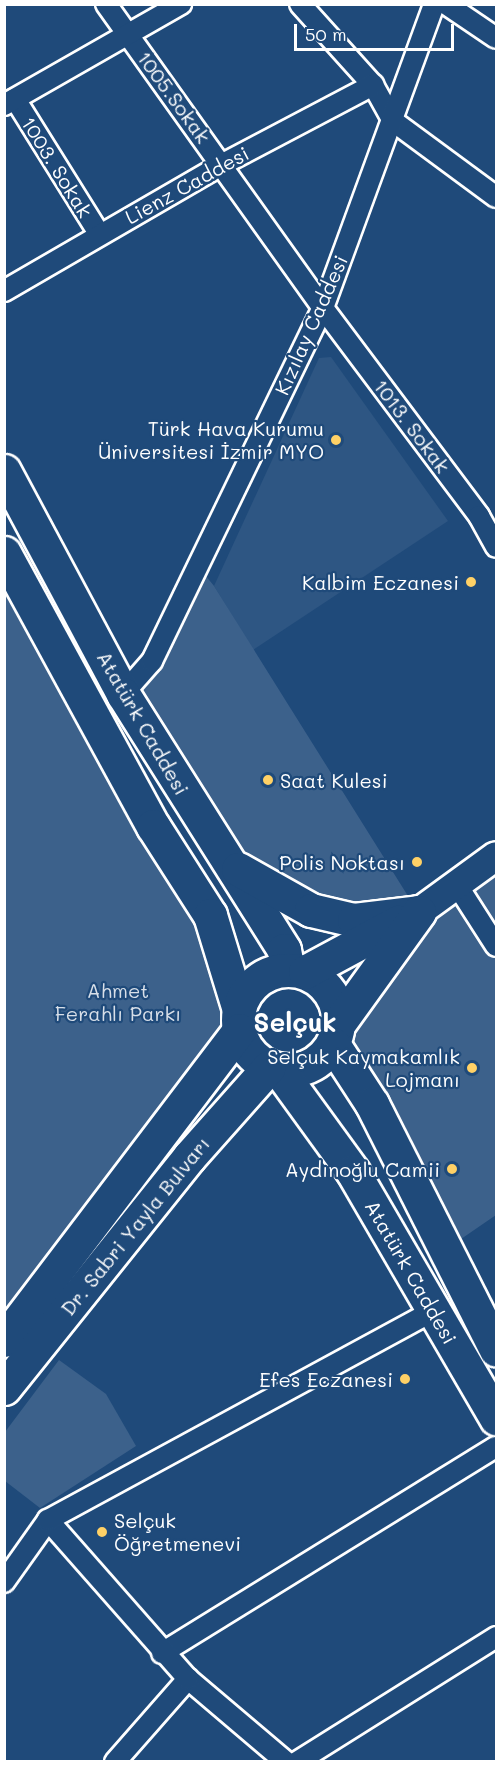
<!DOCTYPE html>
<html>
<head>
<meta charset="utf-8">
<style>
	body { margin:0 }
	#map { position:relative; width:501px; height:1766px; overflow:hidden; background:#1f4a7a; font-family:Mali,sans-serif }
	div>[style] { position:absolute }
	.built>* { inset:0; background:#2e5683 }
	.green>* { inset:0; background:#3c618b }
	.roads { filter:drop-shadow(2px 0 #fff) drop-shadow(-2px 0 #fff) drop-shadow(0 2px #fff) drop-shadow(0 -2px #fff) }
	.street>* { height:20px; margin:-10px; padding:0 10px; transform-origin:10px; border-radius:10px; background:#1f4a7a }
	.secondary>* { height:28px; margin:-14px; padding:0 14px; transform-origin:14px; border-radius:14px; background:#1f4a7a }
	.highway>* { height:33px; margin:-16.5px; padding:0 16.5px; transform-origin:16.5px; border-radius:16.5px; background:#1f4a7a }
	.highway>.ring { margin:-16.5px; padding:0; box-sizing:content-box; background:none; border:33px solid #1f4a7a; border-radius:50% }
	.dots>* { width:16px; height:16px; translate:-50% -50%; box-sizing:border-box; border:3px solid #1f4a7a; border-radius:50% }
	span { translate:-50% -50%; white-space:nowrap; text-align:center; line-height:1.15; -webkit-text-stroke:4.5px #1f4a7a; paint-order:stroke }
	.street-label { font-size:20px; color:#fff }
	.poi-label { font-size:20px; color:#fff }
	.right { translate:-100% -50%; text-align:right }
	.left { translate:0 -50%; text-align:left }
	.park-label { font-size:20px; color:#d8dfe8 }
	.district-label { font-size:26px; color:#fff; font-weight:700 }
	.frame { position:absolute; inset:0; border:6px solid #fff; pointer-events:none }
	.scale { position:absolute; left:294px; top:24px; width:160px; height:27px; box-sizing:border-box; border:3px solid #fff; border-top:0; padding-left:8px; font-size:18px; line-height:21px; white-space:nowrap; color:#fff; -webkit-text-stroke:4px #1f4a7a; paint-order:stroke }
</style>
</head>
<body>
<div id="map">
	<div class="built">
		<i style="clip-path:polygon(331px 357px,448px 521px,253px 650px,214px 586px,319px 358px)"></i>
	</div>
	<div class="green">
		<i style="clip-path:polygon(4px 553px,153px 826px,239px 1010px,4px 1340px)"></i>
		<i style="clip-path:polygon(197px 565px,214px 586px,418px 912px,496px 856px,496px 1215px,445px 1250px,333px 1044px,418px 912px,354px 920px,267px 889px,123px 694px)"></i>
		<i style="clip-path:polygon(59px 1360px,106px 1394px,136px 1446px,40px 1508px,5px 1481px,5px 1432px)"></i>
	</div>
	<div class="roads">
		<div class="street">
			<i style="left:106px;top:4px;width:374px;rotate:54.5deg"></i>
			<i style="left:323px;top:308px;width:260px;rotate:53.1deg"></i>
			<i style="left:479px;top:516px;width:35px;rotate:61deg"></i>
			<i style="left:300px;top:4px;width:109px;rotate:48deg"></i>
			<i style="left:373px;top:85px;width:41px;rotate:60.9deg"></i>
			<i style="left:393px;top:121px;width:128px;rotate:36.4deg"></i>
			<i style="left:446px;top:4px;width:60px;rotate:34.2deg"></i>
			<i style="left:15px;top:99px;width:160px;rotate:58deg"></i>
			<i style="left:4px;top:105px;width:204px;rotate:-29.7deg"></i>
			<i style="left:4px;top:291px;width:253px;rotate:-30.1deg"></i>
			<i style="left:223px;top:164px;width:170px;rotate:-27.8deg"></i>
			<i style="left:123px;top:694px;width:44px;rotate:-48.7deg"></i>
			<i style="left:152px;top:661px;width:392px;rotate:-64.2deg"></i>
			<i style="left:323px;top:308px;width:324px;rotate:-69.9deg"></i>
			<i style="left:457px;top:885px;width:72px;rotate:57.4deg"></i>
			<i style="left:4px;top:1582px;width:76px;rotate:-54.6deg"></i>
			<i style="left:162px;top:1653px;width:392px;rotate:-31.7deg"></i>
			<i style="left:115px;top:1762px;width:111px;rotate:-48.7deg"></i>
			<i style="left:286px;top:1762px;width:128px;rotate:-139.7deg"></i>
			<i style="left:188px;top:1679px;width:212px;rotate:-131.4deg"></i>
			<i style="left:48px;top:1520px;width:439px;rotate:-28.5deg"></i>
			<i style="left:297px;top:1762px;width:235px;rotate:-32.1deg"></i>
		</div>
		<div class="secondary">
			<i style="left:419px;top:912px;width:95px;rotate:-36deg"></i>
		</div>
		<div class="highway">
			<i style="left:4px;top:471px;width:253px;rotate:61.9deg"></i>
			<i style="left:123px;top:694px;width:302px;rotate:57.8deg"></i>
			<i style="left:284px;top:950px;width:20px;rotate:79deg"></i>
			<i style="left:4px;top:553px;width:311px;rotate:61.4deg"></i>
			<i style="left:153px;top:826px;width:106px;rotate:57.4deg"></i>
			<i style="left:210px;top:915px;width:99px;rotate:73deg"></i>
			<i style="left:238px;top:869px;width:84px;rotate:29.3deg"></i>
			<i style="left:311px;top:910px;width:44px;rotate:13.1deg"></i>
			<i style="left:354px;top:920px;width:65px;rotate:-7deg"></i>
			<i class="ring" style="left:238px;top:970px;width:67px;height:67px"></i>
			<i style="left:305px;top:972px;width:106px;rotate:-28.3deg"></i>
			<i style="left:339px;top:1023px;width:137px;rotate:-54.2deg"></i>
			<i style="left:333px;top:1044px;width:72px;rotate:57deg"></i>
			<i style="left:372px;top:1104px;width:275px;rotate:63.2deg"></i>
			<i style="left:279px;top:1070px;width:126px;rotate:54deg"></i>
			<i style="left:353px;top:1172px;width:285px;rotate:59.8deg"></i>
			<i style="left:4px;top:1340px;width:389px;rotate:-52.8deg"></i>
			<i style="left:4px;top:1388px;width:296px;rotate:-51.3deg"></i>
			<i style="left:189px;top:1157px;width:120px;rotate:-48.4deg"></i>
		</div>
	</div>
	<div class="dots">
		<i style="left:336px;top:440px;background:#ffd166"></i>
		<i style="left:471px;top:582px;background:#ffd166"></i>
		<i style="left:268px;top:780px;background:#ffd166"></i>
		<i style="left:417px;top:862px;background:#ffd166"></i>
		<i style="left:472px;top:1068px;background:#ffd166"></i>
		<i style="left:452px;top:1169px;background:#ffd166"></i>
		<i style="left:405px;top:1379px;background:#ffd166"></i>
		<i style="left:102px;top:1532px;background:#ffd166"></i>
	</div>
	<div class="street-label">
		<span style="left:174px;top:97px;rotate:54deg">1005.Sokak</span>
		<span style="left:57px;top:167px;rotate:58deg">1003. Sokak</span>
		<span style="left:187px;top:185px;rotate:-29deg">Lienz Caddesi</span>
		<span style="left:311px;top:325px;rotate:-66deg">Kızılay Caddesi</span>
		<span style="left:412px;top:426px;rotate:53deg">1013. Sokak</span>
		<span style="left:143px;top:723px;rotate:60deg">Atatürk Caddesi</span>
		<span style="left:135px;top:1226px;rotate:-51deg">Dr. Sabri Yayla Bulvarı</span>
		<span style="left:411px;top:1272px;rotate:60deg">Atatürk Caddesi</span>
	</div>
	<div class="poi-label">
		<span class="right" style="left:324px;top:440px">Türk Hava Kurumu<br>Üniversitesi İzmir MYO</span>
		<span class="right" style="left:459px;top:582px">Kalbim Eczanesi</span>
		<span class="left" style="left:280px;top:780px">Saat Kulesi</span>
		<span class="right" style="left:405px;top:862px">Polis Noktası</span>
		<span class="right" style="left:460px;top:1068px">Selçuk Kaymakamlık<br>Lojmanı</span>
		<span class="right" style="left:440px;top:1169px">Aydınoğlu Camii</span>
		<span class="right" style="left:393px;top:1379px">Efes Eczanesi</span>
		<span class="left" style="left:114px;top:1532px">Selçuk<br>Öğretmenevi</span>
	</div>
	<div class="park-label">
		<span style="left:118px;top:1002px">Ahmet<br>Ferahlı Parkı</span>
	</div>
	<div class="district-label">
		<span style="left:295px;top:1023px">Selçuk</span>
	</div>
	<div class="frame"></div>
	<div class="scale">50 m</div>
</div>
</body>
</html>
